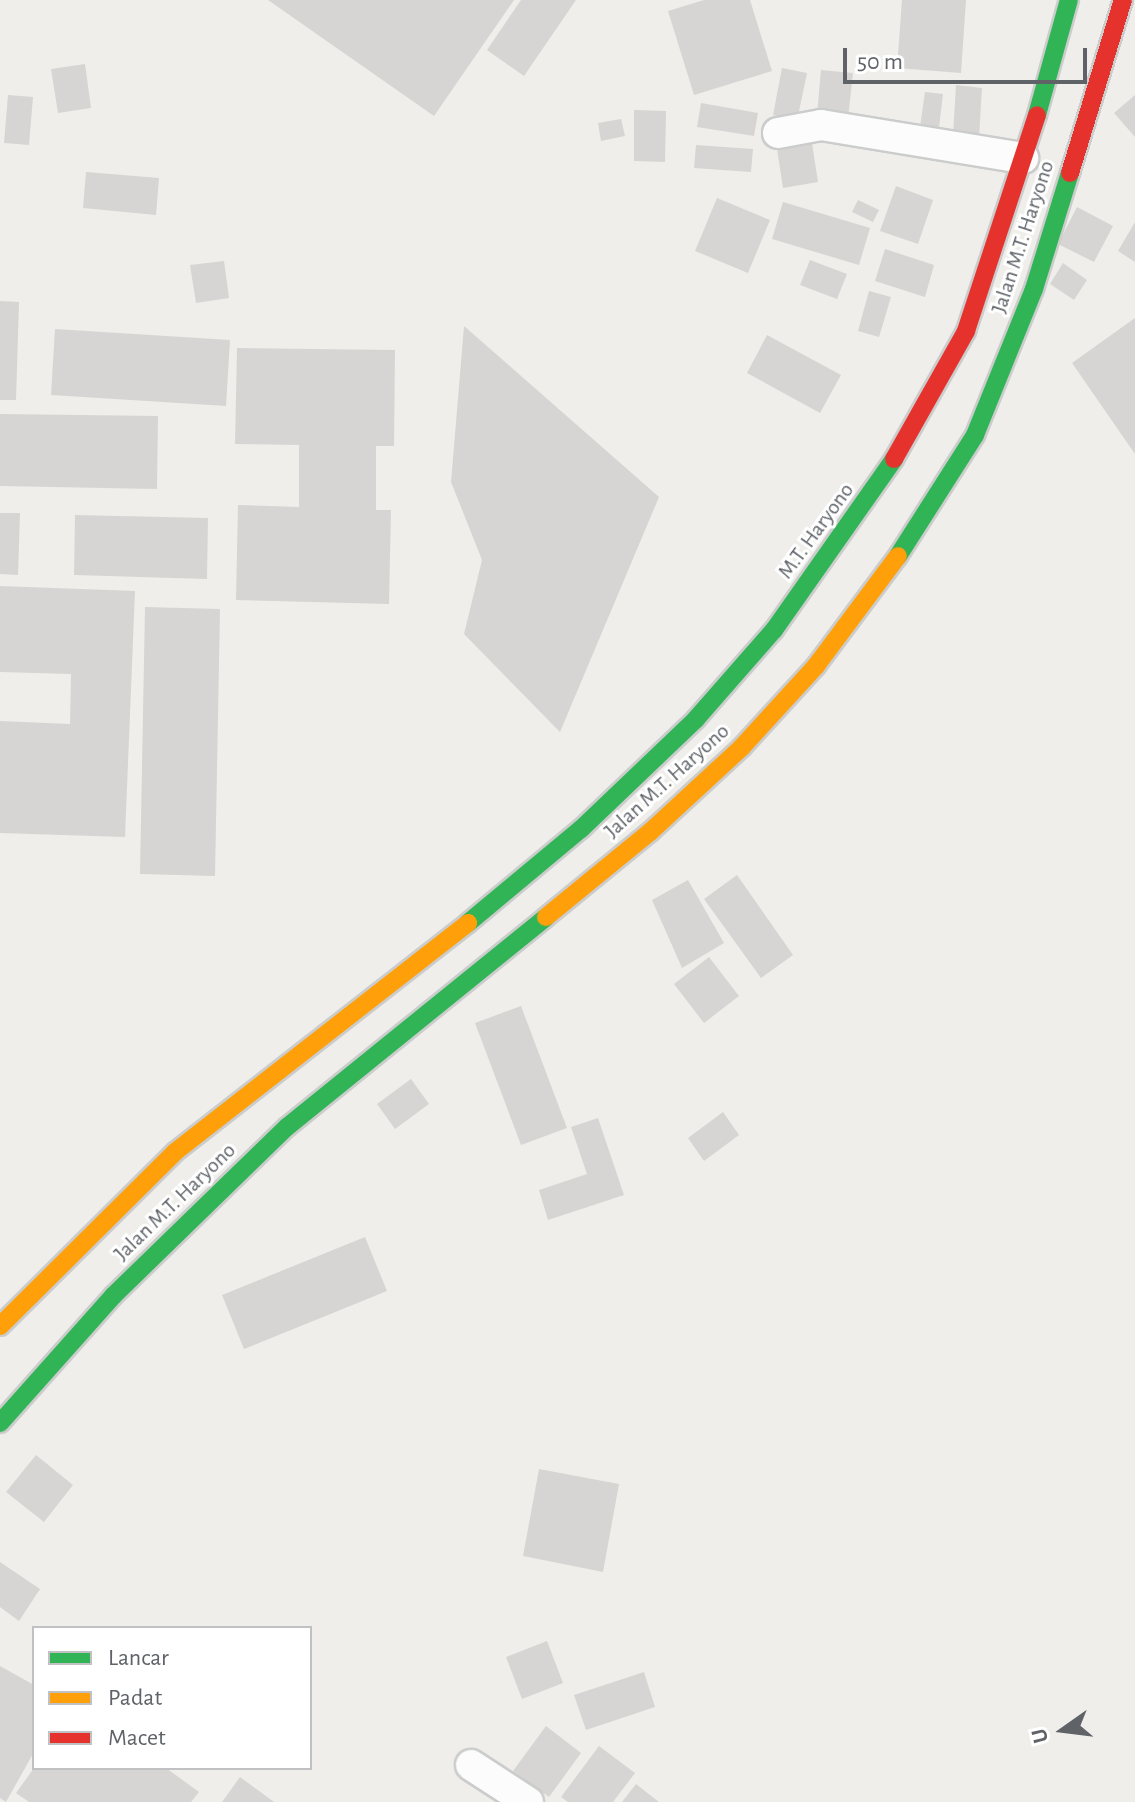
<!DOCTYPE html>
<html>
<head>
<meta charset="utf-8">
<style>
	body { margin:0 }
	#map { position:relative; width:1135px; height:1802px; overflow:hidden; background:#efeeea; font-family:"Alegreya Sans",sans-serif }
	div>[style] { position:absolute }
	.building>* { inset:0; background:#d6d5d3 }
	.roads { filter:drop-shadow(2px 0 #cbcccc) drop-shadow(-2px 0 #cbcccc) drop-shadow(0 2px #cbcccc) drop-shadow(0 -2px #cbcccc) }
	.street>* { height:30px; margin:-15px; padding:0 15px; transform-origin:15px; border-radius:15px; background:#fdfcfc }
	.fast>* { height:18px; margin:-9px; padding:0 9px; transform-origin:9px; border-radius:9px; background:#30b455 }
	.slow>* { height:18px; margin:-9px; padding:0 9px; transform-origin:9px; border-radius:9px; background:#ff9f0a }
	.jam>* { height:18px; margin:-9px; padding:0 9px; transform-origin:9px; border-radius:9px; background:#e5322d }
	span { translate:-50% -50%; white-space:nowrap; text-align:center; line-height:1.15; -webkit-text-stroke:6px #fff; paint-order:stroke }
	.street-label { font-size:22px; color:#5f6368 }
	.legend { position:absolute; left:32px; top:1626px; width:280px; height:144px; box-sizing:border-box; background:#fff; border:2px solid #bfc1c3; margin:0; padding:10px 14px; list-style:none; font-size:24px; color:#5f6368 }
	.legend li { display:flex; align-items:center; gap:16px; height:40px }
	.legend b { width:40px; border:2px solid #bfc1c3 }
	.north { position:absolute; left:1023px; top:1690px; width:80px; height:80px; -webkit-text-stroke:6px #fff; paint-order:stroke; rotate:256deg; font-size:22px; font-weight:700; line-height:32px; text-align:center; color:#5f6368 }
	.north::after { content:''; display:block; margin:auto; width:28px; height:36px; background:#5f6368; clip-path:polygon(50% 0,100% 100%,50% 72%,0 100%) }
	.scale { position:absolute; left:843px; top:48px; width:244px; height:36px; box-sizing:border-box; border:4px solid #5f6368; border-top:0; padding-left:10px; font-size:24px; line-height:28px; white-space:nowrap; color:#5f6368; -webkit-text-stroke:6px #fff; paint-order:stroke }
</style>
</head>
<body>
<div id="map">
	<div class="building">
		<i style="clip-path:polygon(268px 0,514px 0,434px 116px)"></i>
		<i style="clip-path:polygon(521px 0,576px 0,524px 76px,487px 50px)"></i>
		<i style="clip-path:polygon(704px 0,750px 0,772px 71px,694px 95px,668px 11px)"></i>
		<i style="clip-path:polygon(902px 0,966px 0,961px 73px,897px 68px)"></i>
		<i style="clip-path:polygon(85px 64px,91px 108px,58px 113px,51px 69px)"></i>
		<i style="clip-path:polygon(782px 68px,807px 73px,797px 121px,773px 115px)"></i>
		<i style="clip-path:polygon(821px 70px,853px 73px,848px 118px,817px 115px)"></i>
		<i style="clip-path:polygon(956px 85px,982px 88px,979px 137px,953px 135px)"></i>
		<i style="clip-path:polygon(925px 92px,943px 94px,938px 136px,919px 134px)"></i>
		<i style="clip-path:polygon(8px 95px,33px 97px,29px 145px,4px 143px)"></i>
		<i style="clip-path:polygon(1135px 95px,1135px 137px,1114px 113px)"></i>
		<i style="clip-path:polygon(701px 103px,758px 113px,754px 136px,697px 127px)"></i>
		<i style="clip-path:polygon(634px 110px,666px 111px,665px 162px,634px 161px)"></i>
		<i style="clip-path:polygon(621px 119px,625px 136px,601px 141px,598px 123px)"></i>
		<i style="clip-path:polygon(812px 143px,818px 182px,783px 188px,777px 149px)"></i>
		<i style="clip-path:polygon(696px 145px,753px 149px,751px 172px,694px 168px)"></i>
		<i style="clip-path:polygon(86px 172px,159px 178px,156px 215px,83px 208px)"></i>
		<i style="clip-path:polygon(896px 186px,933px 200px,918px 244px,880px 231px)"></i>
		<i style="clip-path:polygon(717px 198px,770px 220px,748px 273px,695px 251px)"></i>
		<i style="clip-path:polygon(858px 200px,879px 210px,873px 222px,852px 212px)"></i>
		<i style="clip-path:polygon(783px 202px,870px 228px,859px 265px,772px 239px)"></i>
		<i style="clip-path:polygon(1077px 207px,1113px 226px,1094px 262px,1058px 244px)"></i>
		<i style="clip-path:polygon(1135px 222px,1135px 262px,1118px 251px)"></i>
		<i style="clip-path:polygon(885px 249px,934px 265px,925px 297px,875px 281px)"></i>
		<i style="clip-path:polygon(810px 260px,847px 274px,837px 299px,800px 285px)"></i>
		<i style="clip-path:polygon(224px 261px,229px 298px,196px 303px,190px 265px)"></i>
		<i style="clip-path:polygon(1063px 263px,1087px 280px,1074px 300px,1050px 284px)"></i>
		<i style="clip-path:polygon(869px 291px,891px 297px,879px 337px,858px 331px)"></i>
		<i style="clip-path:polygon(0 301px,19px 302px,16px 400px,0 400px)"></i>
		<i style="clip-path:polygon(1135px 318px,1135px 454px,1072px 363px)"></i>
		<i style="clip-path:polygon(464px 326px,659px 497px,560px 732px,464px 634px,482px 560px,451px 482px)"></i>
		<i style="clip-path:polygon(55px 329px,230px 340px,226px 406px,51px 395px)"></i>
		<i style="clip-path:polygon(767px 335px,841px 375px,820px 413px,747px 373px)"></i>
		<i style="clip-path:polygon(237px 348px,395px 350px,394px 446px,376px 446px,376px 510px,391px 510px,389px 604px,236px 600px,238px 505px,299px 507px,299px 445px,235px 444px)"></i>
		<i style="clip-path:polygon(0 414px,158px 416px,157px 489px,0 486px)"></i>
		<i style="clip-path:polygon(0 513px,20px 513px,18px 575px,0 574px)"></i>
		<i style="clip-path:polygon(75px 515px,208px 518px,207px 579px,74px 575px)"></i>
		<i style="clip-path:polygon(0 586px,135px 591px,125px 837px,0 833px,0 721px,70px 724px,71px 674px,0 672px)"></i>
		<i style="clip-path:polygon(145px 607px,220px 609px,215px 876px,140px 874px)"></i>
		<i style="clip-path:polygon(737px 875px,793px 955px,761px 978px,704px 899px)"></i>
		<i style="clip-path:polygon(688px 880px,724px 943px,682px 968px,652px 900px)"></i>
		<i style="clip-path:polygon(709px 957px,739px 996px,704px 1023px,674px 984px)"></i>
		<i style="clip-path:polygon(521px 1006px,567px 1128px,521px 1145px,475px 1023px)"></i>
		<i style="clip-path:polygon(411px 1079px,429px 1104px,395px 1129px,377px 1104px)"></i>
		<i style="clip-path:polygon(723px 1112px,739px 1135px,704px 1161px,688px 1138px)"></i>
		<i style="clip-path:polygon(598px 1118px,624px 1195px,548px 1220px,539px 1190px,587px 1174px,571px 1127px)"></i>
		<i style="clip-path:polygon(365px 1237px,387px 1291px,244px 1349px,222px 1295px)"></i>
		<i style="clip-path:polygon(36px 1455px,73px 1485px,44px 1522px,6px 1492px)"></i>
		<i style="clip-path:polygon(539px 1469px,619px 1484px,603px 1572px,523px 1556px)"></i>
		<i style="clip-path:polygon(0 1562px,40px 1589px,19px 1621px,0 1607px)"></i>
		<i style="clip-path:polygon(547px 1641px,563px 1683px,522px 1699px,506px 1657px)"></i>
		<i style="clip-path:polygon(0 1666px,34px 1685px,34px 1752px,6px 1802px,0 1798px)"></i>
		<i style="clip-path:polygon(644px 1672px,655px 1707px,586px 1730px,574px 1695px)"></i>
		<i style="clip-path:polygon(546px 1726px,581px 1753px,549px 1797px,513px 1771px)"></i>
		<i style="clip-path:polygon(599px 1746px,635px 1773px,613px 1802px,568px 1802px,561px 1797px)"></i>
		<i style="clip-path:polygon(34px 1768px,166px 1768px,199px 1792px,191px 1802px,29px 1802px,16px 1793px)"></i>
		<i style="clip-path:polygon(240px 1777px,274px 1802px,222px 1802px)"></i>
		<i style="clip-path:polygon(636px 1784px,659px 1802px,622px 1802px)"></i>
	</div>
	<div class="roads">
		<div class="street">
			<i style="left:778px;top:133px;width:44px;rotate:-10.5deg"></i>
			<i style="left:821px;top:125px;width:205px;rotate:9.3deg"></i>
			<i style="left:471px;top:1765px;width:68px;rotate:33deg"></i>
		</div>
		<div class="fast">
			<i style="left:1037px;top:115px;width:119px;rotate:-74.5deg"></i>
			<i style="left:898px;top:556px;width:143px;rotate:-57.5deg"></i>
			<i style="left:975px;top:435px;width:157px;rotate:-68deg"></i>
			<i style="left:1034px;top:289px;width:121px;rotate:-72.8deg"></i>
			<i style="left:468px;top:923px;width:147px;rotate:-39.8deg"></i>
			<i style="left:581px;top:829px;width:159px;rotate:-43.7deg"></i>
			<i style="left:696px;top:719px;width:118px;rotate:-48.8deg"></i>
			<i style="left:774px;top:630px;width:209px;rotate:-54.9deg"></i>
			<i style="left:0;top:1423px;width:170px;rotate:-48.3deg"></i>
			<i style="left:113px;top:1296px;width:243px;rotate:-44.2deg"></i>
			<i style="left:287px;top:1127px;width:333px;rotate:-39deg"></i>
		</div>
		<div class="slow">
			<i style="left:546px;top:917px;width:134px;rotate:-39.3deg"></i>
			<i style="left:650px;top:832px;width:125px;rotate:-42.7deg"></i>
			<i style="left:742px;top:747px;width:110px;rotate:-47.6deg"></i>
			<i style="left:816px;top:666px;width:137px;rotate:-53.3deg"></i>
			<i style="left:0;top:1326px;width:247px;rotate:-44.8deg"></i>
			<i style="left:175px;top:1152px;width:372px;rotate:-38deg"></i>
		</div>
		<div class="jam">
			<i style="left:1070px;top:173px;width:181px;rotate:-73deg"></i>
			<i style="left:894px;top:459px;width:147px;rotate:-60.6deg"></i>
			<i style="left:966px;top:331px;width:227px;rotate:-71.8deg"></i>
		</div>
	</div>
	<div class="street-label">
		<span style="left:1023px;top:237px;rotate:-72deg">Jalan M.T. Haryono</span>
		<span style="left:816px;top:531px;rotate:-54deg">M.T. Haryono</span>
		<span style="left:667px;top:781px;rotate:-42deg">Jalan M.T. Haryono</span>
		<span style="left:175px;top:1202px;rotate:-44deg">Jalan M.T. Haryono</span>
	</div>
	<ul class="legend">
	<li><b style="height:10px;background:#30b455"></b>Lancar</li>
	<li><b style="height:10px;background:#ff9f0a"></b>Padat</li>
	<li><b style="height:10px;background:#e5322d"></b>Macet</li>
	</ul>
	<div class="north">U</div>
	<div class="scale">50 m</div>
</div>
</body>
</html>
